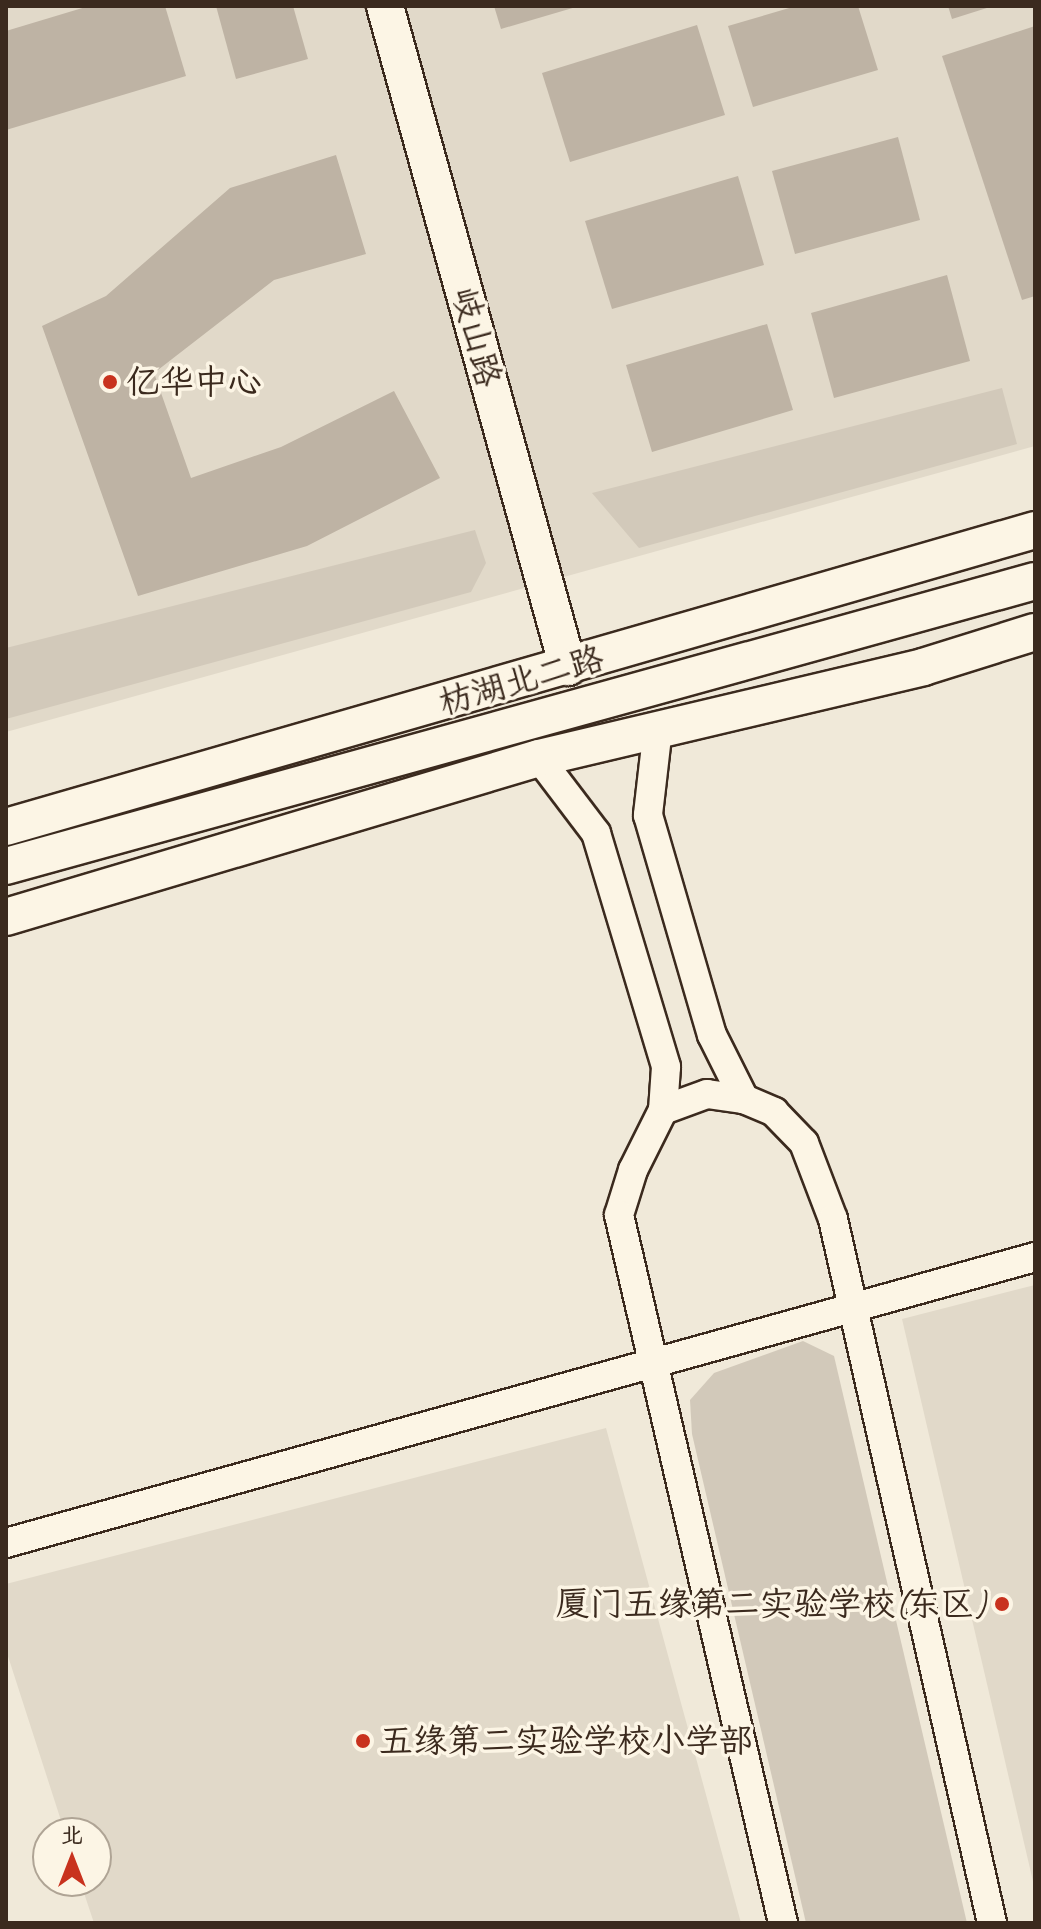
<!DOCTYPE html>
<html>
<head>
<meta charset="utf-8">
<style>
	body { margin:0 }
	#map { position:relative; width:1041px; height:1929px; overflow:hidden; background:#f0e9d9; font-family:Caveat,"LXGW WenKai TC",sans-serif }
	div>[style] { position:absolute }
	.built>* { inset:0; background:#e1d9c9 }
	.green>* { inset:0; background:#d2c9ba }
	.building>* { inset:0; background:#beb3a4 }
	.roads { filter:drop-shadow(2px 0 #3b2a1e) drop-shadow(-2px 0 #3b2a1e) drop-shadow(0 2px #3b2a1e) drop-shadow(0 -2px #3b2a1e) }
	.minor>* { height:28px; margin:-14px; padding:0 14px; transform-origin:14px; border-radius:14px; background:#fcf5e5 }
	.major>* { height:36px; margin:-18px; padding:0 18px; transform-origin:18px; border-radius:18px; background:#fcf5e5 }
	.dots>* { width:22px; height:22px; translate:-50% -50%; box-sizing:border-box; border:4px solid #fcf5e5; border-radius:50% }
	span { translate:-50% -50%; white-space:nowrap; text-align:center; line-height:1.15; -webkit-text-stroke:7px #fcf5e5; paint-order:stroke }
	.street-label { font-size:34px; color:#3b2a1e }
	.poi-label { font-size:34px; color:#3b2a1e }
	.left { translate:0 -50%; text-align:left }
	.right { translate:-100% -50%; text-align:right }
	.frame { position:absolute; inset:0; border:8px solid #3b2a1e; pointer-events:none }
	.north { position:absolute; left:32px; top:1817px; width:80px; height:80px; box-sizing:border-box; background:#fcf5e5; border:2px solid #afa495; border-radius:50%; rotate:0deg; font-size:22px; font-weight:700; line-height:32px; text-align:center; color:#3b2a1e }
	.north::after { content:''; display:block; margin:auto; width:28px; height:36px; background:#c8321e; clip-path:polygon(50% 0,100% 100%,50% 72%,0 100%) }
</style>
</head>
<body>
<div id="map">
	<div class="built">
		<i style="clip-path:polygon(6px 6px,1035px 6px,1035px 446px,6px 732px)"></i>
		<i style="clip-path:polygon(1035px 1285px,1035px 1890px,902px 1319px)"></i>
		<i style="clip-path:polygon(606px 1428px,741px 1923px,94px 1923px,80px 1881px,96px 1881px,96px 1833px,65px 1833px,6px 1650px,6px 1584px)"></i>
	</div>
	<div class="green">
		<i style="clip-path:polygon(1002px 388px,1017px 444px,639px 548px,592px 493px)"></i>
		<i style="clip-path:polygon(475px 530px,486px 563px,471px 592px,6px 719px,6px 648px)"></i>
		<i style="clip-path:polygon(803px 1341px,834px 1356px,967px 1923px,806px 1923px,692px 1434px,690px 1400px,714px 1373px)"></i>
	</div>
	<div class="building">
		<i style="clip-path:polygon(89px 6px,165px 6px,186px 76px,6px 130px,6px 31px)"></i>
		<i style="clip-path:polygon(216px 6px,293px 6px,308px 59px,236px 79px)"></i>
		<i style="clip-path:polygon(494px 6px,576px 6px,576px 7px,501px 29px)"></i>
		<i style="clip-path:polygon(796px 6px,858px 6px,878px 70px,753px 107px,728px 26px)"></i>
		<i style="clip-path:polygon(948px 6px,990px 6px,990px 7px,952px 19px)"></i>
		<i style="clip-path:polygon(697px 25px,725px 115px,570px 162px,542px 73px)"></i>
		<i style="clip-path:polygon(1035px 26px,1035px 296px,1022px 300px,942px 56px)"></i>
		<i style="clip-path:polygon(898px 137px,920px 220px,795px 254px,772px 171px)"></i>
		<i style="clip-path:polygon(336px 155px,366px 254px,274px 280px,154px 373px,191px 478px,281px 447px,394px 391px,440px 478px,307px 546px,138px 596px,42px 326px,106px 296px,230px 188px)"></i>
		<i style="clip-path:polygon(738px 176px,764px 265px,612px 309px,585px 221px)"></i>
		<i style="clip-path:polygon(947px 275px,970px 361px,834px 398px,811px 313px)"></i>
		<i style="clip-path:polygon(767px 324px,793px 410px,652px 452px,626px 365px)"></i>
	</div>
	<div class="roads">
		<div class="minor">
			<i style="left:658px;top:728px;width:88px;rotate:96.6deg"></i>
			<i style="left:648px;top:815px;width:229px;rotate:73.8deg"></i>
			<i style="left:712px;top:1035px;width:72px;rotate:63.4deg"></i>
			<i style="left:744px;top:1099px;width:33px;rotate:23deg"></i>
			<i style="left:774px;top:1112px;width:43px;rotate:45.9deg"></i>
			<i style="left:804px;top:1143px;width:81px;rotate:69.1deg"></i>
			<i style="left:833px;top:1219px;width:722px;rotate:77.27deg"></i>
			<i style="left:539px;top:758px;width:94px;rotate:52.8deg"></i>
			<i style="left:596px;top:833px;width:244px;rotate:73.3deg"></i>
			<i style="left:666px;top:1067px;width:43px;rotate:94deg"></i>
			<i style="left:663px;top:1110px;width:67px;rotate:116.6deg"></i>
			<i style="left:633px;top:1170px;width:47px;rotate:107.3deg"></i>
			<i style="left:619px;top:1215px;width:727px;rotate:76.96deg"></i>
			<i style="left:663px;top:1110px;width:47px;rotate:-20deg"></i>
			<i style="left:707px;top:1094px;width:37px;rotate:8deg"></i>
			<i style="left:6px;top:1543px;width:1068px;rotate:-15.53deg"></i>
		</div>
		<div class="major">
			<i style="left:385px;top:6px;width:686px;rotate:74.53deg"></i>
			<i style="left:6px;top:827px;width:1071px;rotate:-16.1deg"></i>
			<i style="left:6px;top:866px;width:1068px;rotate:-15.48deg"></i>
			<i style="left:6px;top:917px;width:556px;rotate:-16.61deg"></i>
			<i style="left:539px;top:758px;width:395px;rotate:-13.3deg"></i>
			<i style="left:923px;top:667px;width:117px;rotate:-17.4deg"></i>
		</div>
	</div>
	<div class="dots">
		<i style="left:110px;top:382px;background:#c8321e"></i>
		<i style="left:1002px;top:1604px;background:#c8321e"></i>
		<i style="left:363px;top:1741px;background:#c8321e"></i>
	</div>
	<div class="street-label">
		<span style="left:477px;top:337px;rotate:75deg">岐山路</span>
		<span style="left:521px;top:680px;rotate:-16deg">枋湖北二路</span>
	</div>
	<div class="poi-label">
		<span class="left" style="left:126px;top:382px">亿华中心</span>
		<span class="right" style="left:986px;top:1604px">厦门五缘第二实验学校(东区)</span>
		<span class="left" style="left:379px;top:1741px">五缘第二实验学校小学部</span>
	</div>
	<div class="frame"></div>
	<div class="north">北</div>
</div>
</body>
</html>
